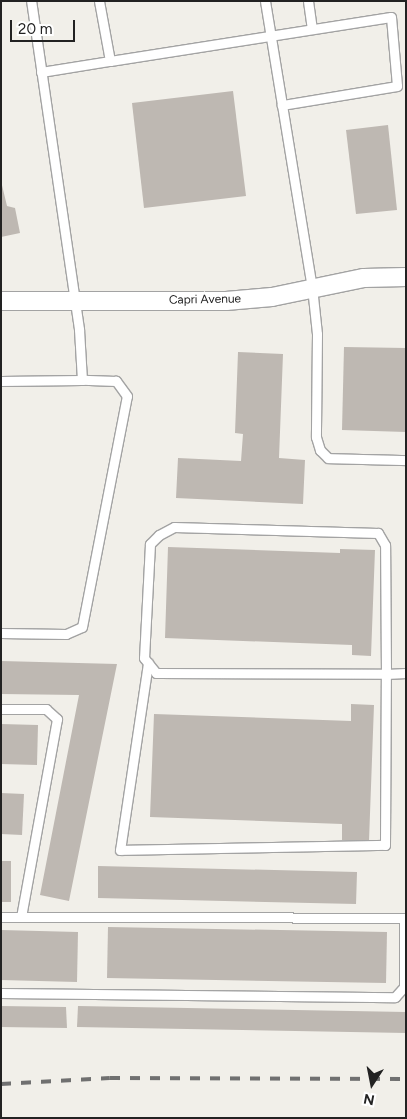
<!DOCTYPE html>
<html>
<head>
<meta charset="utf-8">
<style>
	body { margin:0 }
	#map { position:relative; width:407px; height:1119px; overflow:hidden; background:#f1efe9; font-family:Figtree,sans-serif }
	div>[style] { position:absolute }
	.building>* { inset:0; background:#beb8b2 }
	.roads { filter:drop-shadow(1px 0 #a3a3a3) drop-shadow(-1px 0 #a3a3a3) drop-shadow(0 1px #a3a3a3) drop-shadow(0 -1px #a3a3a3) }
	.service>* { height:9px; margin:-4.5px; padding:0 4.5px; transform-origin:4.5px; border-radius:4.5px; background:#fff }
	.minor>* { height:18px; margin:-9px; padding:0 9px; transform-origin:9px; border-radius:9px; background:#fff }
	.rail>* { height:4px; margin-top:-2px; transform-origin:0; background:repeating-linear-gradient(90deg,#707070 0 10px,transparent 0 20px) }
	span { translate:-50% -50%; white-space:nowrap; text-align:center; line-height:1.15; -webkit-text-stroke:4px #fff; paint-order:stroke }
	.street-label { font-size:12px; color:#222 }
	.frame { position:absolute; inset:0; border:2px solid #222; pointer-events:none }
	.north { position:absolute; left:347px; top:1059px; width:50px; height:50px; -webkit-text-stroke:4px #fff; paint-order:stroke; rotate:191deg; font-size:14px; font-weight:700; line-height:20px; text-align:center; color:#222 }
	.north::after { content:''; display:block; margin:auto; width:18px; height:22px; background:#222; clip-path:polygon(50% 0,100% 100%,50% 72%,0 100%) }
	.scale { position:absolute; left:10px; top:20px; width:65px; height:22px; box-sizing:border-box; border:2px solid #222; border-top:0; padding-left:6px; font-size:15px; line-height:18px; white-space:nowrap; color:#222; -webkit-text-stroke:4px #fff; paint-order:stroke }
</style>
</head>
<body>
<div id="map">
	<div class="building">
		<i style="clip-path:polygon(233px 91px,246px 196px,144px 208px,132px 103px)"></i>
		<i style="clip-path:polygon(388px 125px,397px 210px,356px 214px,346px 130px)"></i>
		<i style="clip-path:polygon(1px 181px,7px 206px,15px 208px,20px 233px,1px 237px)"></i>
		<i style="clip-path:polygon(344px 347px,406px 348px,406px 432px,342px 430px)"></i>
		<i style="clip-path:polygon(238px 352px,283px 354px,279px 458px,305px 460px,303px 504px,176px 498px,178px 458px,241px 461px,243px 434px,235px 433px)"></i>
		<i style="clip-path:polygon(168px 547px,340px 553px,340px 549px,375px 550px,371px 656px,352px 655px,352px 645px,165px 638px)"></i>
		<i style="clip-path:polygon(1px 661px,117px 664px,69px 901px,40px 895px,79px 695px,1px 694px)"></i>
		<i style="clip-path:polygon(351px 704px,374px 705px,369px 841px,342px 840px,342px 824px,150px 817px,154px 714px,351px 721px)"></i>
		<i style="clip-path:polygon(1px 724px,38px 725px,37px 765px,1px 764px)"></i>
		<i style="clip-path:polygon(1px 793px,24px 794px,22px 835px,1px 834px)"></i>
		<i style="clip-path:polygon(1px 861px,11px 861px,11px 902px,1px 902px)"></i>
		<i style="clip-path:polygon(98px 866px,357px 872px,356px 904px,98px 898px)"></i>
		<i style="clip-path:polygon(108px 927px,387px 932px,386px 983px,107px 978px)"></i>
		<i style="clip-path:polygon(1px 930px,78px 932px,77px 982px,1px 980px)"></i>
		<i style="clip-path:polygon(1px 1006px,66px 1007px,67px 1028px,1px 1027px)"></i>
		<i style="clip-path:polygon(78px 1006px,406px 1012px,406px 1033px,77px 1027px)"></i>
	</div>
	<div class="roads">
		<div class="service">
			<i style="left:99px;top:1px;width:61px;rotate:79.6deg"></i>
			<i style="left:110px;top:61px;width:284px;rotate:-8.9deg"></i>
			<i style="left:391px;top:17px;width:69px;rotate:85deg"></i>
			<i style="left:397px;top:86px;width:117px;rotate:170.6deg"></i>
			<i style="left:265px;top:1px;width:290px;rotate:80.7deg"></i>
			<i style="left:312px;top:287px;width:47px;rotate:83.9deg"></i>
			<i style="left:317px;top:334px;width:103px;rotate:90.6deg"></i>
			<i style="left:316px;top:437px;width:14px;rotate:73deg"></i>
			<i style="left:320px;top:450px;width:11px;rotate:45deg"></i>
			<i style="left:328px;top:458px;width:78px;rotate:1.5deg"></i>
			<i style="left:308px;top:1px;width:27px;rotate:82deg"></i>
			<i style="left:41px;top:72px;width:70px;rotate:-9.1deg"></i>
			<i style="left:1px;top:381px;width:81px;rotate:-0.7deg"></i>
			<i style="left:82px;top:380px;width:51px;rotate:-93.4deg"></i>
			<i style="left:79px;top:329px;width:331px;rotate:-98.3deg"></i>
			<i style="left:1px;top:633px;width:65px;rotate:0.9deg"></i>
			<i style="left:66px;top:634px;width:17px;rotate:-24deg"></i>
			<i style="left:82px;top:627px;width:235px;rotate:-79deg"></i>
			<i style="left:127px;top:396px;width:19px;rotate:-126deg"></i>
			<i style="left:116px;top:381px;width:34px;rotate:-178deg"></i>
			<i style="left:148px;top:663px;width:189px;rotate:98.5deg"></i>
			<i style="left:120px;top:850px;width:265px;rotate:-1.1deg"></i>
			<i style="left:385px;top:845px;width:171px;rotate:-89.7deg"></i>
			<i style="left:386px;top:674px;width:129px;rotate:-90.4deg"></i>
			<i style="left:385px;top:545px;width:14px;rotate:-120deg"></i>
			<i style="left:378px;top:533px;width:204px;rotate:-178.3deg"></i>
			<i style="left:174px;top:527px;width:17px;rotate:152deg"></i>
			<i style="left:159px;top:535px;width:13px;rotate:135deg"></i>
			<i style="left:150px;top:544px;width:114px;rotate:93deg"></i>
			<i style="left:144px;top:658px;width:19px;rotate:51deg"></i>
			<i style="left:156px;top:673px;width:230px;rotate:0.2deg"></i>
			<i style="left:386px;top:674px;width:20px;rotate:-3deg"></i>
			<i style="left:1px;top:709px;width:45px"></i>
			<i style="left:46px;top:709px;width:15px;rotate:42deg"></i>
			<i style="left:57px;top:719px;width:201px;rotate:100.3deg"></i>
			<i style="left:1px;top:917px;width:405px;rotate:0.1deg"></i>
			<i style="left:1px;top:993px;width:394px;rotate:0.6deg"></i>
			<i style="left:395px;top:997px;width:13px;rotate:-48deg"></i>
			<i style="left:404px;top:987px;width:69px;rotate:-90deg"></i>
		</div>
		<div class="minor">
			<i style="left:1px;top:301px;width:225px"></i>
			<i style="left:226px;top:301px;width:46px;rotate:-5deg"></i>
			<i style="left:272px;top:297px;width:94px;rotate:-11.7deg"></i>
			<i style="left:364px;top:278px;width:42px;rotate:-1.4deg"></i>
		</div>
	</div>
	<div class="rail">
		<i style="left:1px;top:1084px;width:109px;rotate:-3.2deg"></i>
		<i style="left:110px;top:1078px;width:296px;rotate:0.2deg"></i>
	</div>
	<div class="street-label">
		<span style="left:205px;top:300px;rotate:-1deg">Capri Avenue</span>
	</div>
	<div class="frame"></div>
	<div class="north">N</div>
	<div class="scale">20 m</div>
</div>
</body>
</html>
